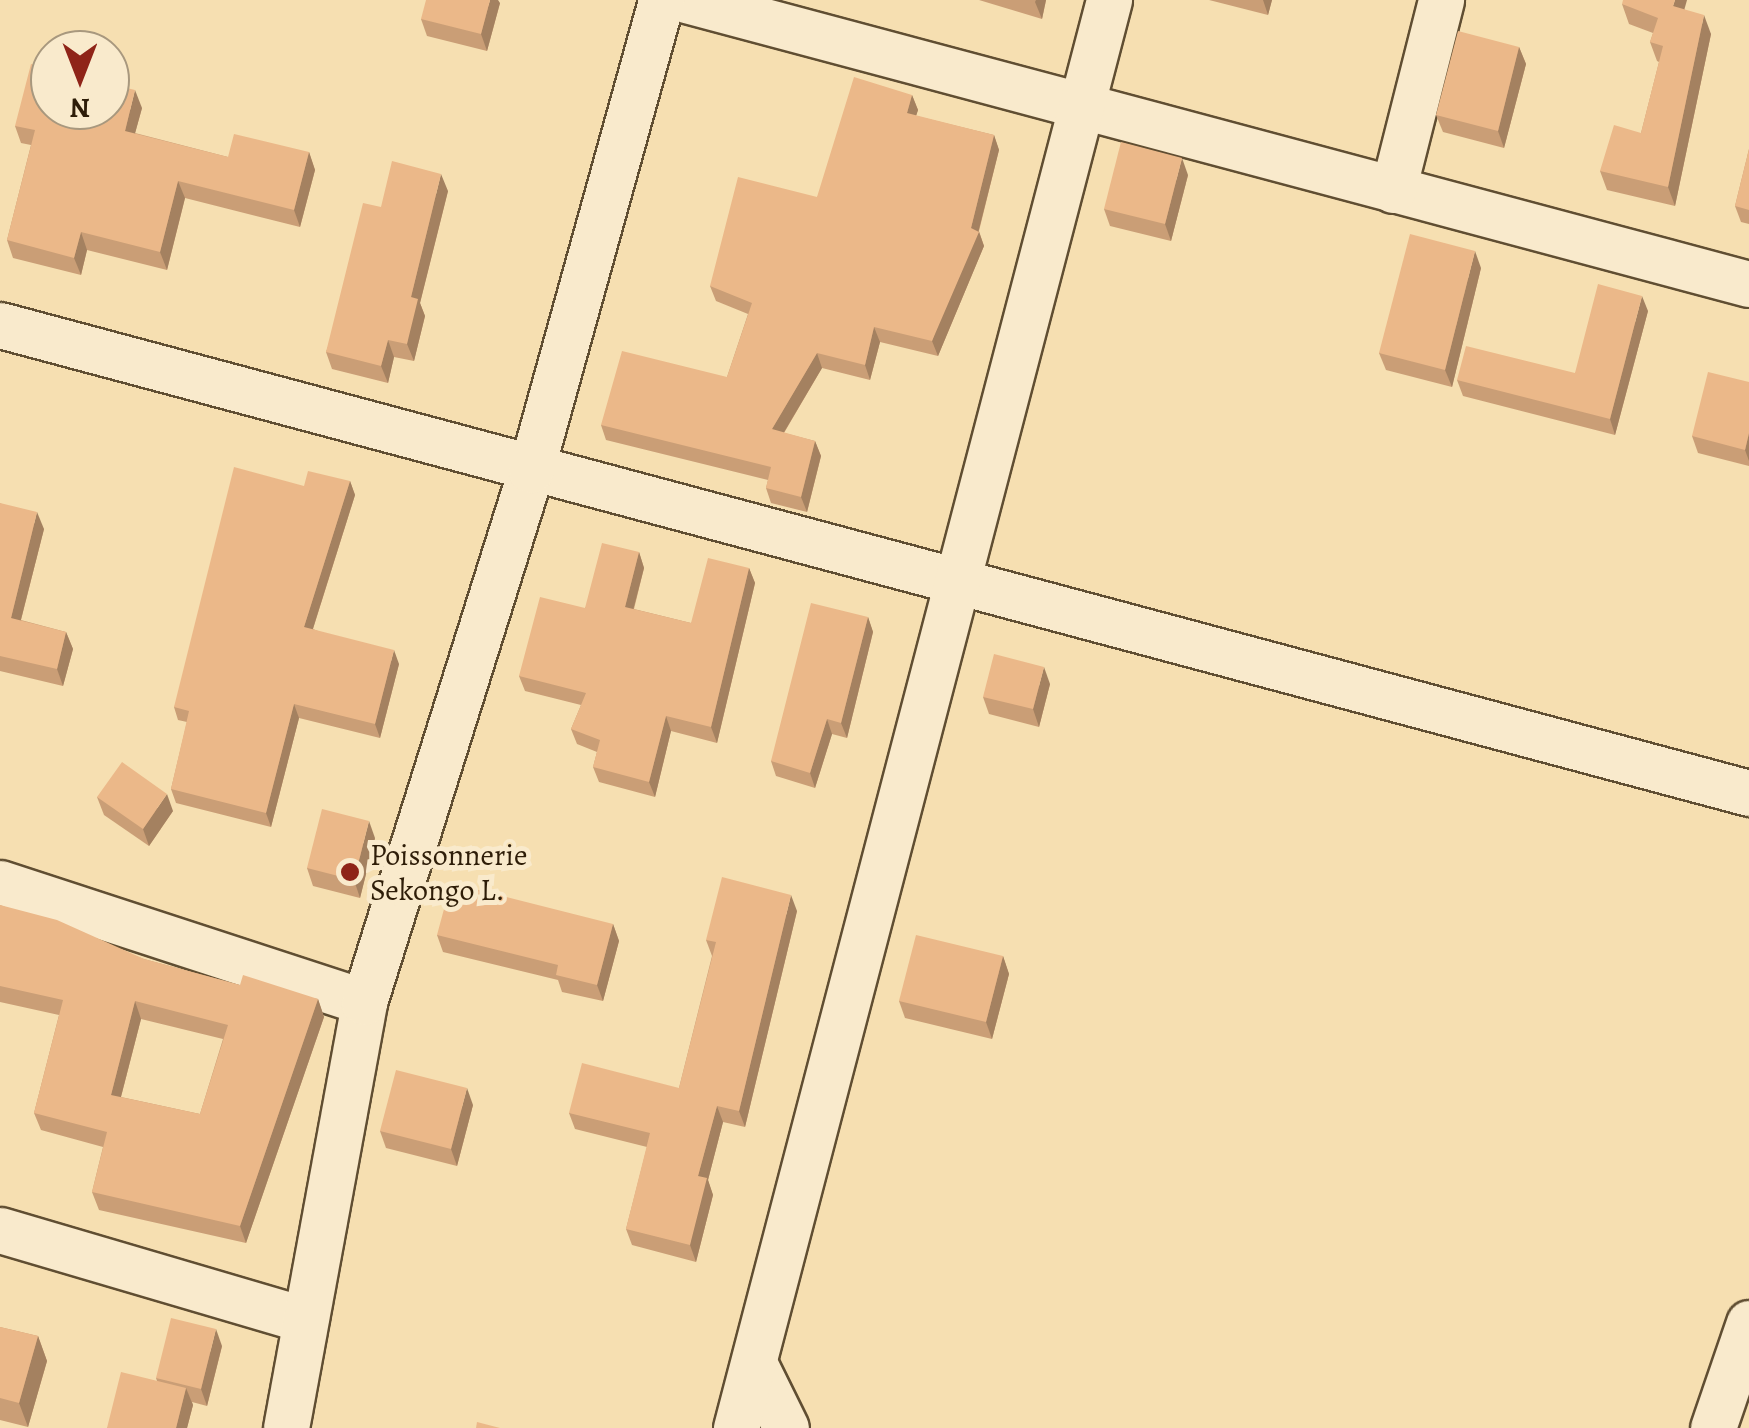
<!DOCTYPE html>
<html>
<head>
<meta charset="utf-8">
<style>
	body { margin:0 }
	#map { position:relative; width:1749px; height:1428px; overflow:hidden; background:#f6dfb1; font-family:Alegreya,serif }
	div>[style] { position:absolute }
	.roads { filter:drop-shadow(2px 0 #604e32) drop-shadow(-2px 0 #604e32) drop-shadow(0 2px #604e32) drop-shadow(0 -2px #604e32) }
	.street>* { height:45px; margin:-22.5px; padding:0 22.5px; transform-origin:22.5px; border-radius:22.5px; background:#f9eacc }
	.wall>* { inset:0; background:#ca9e76 }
	.shaded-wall>* { inset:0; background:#a48160 }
	.building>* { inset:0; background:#ebb889 }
	.dots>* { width:28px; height:28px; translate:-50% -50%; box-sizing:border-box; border:5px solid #f9eacc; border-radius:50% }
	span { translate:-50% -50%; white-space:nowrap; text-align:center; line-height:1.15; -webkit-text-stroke:10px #f9eacc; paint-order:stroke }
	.poi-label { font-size:30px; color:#2e1d08 }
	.left { translate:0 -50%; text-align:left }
	.north { position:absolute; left:30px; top:30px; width:100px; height:100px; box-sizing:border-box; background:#f9eacc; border:2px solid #a8987e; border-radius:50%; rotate:180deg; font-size:28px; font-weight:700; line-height:40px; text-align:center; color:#2e1d08 }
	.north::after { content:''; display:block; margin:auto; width:35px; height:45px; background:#8f2418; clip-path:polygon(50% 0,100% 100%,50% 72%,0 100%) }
</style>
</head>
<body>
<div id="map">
	<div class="roads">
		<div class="street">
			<i style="left:686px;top:0;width:1100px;rotate:14.96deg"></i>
			<i style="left:1393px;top:190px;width:196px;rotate:-75.8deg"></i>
			<i style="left:0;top:325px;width:1811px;rotate:14.98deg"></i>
			<i style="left:0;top:883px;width:383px;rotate:18.1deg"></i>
			<i style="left:0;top:1230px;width:318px;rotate:16.4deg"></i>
			<i style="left:755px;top:1365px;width:70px;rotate:63.8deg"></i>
			<i style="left:286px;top:1428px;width:433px;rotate:-79.6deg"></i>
			<i style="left:364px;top:1002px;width:558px;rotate:-72.57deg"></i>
			<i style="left:531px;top:470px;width:488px;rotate:-74.5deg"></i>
			<i style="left:736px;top:1428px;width:1476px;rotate:-75.36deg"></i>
			<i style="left:1713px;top:1428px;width:111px;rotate:-71.1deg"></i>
		</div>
	</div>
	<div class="wall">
		<i style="clip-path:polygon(979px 0,1046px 0,1042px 19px)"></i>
		<i style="clip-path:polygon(1209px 0,1272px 0,1268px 15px)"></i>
		<i style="clip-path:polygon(500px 3px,487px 51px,427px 36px,421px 19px)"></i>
		<i style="clip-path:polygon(1622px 4px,1684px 9px,1711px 34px,1675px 206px,1607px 190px,1600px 171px,1641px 133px,1659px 62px,1657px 61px,1650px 42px,1653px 33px,1629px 24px)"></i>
		<i style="clip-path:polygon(1519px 47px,1526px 64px,1504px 148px,1443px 132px,1436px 115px)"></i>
		<i style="clip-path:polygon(912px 95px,918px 110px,916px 116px,994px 135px,999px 150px,979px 231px,984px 246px,938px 356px,880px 342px,870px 380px,822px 368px,784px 433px,815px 441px,821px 456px,807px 512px,771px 503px,766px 488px,768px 480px,606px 440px,601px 425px,727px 377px,748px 314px,716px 301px,710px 286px,817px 197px)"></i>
		<i style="clip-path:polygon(142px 108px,135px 133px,228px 157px,309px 152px,315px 170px,300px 227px,185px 198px,167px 270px,87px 250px,81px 275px,13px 258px,7px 240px,31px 145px,21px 143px,15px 126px)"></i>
		<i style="clip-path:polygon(1749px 149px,1749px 224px,1741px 222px,1735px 206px)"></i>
		<i style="clip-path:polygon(1188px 175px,1171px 241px,1110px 226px,1104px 209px)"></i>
		<i style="clip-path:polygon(448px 191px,420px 303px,425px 316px,414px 361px,394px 357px,388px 383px,332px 369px,326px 352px,381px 207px)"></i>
		<i style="clip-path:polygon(1481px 268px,1452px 387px,1386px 370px,1379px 353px)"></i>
		<i style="clip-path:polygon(1648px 311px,1615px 435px,1463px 396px,1457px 380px,1575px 373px)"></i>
		<i style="clip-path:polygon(1749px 382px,1749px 466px,1698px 453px,1692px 436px)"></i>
		<i style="clip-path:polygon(350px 481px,355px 495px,313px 629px,399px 664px,380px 738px,299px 718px,271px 827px,176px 803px,171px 789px,187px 722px,178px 720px,174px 707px,304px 486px)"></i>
		<i style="clip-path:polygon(0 503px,44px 529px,21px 620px,66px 632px,73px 649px,63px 686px,0 671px)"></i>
		<i style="clip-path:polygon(639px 552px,644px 568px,634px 609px,691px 623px,749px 568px,755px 583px,717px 743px,671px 731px,655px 797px,599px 782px,593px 767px,597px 752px,577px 744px,571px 729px,581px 705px,525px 691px,519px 676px)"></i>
		<i style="clip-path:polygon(868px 617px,873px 632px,847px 738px,832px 734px,815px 788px,776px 776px,771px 761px)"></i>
		<i style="clip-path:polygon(1050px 684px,1039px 727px,989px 714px,983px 697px)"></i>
		<i style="clip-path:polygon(97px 797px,173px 811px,149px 846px,104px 815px)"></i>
		<i style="clip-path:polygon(375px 838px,360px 898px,313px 886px,307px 868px)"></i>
		<i style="clip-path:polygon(evenodd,0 905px,144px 959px,240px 985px,318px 999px,324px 1017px,246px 1243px,99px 1210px,92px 1192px,103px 1147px,41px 1130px,34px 1113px,59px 1015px,0 1002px,0 905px,141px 1019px,223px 1039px,200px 1114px,121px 1097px,141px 1019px)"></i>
		<i style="clip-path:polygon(797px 911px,745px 1127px,723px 1122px,708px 1180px,713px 1195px,696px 1262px,632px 1245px,626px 1229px,647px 1147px,575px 1129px,569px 1113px,679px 1088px,712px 956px,706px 940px)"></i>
		<i style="clip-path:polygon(613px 924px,619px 941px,603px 1001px,562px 992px,558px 980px,443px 952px,437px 935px)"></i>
		<i style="clip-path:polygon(1003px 956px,1009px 974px,992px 1039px,905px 1018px,899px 1001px)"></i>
		<i style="clip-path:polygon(473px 1105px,457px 1166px,386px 1148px,380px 1131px)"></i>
		<i style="clip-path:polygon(0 1327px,38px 1336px,47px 1361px,28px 1427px,0 1420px)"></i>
		<i style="clip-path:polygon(222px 1346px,207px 1406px,192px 1402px,193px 1405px,187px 1428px,107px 1428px,157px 1381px,156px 1378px)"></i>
	</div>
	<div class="shaded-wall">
		<i style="clip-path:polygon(490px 0,498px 0,500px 3px,487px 51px,481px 34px)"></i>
		<i style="clip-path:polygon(1036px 0,1046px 0,1042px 19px,1035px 2px)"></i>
		<i style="clip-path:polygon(1263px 0,1272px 0,1268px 15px)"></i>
		<i style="clip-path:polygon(1675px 0,1687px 0,1680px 25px,1673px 6px)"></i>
		<i style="clip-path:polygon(1704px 15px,1711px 34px,1675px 206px,1668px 187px)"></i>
		<i style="clip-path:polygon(1519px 47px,1526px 64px,1504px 148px,1498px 131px)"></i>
		<i style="clip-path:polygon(135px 90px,142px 108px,131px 148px,125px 131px)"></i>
		<i style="clip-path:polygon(912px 95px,918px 110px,912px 128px,907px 113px)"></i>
		<i style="clip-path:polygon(994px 135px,999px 150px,978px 233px,979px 232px,984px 246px,938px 356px,932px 341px,971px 228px)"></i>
		<i style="clip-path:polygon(309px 152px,315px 170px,300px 227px,294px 210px)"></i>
		<i style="clip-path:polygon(1182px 158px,1188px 175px,1171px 241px,1165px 224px)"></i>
		<i style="clip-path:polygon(441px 174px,448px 191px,420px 303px,425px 316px,414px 361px,407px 344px,411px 297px)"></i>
		<i style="clip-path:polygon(178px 181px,185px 198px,167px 270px,160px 252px)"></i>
		<i style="clip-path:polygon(81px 232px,87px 250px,81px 275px,74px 258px)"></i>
		<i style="clip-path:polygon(1475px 251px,1481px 268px,1452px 387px,1445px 370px)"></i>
		<i style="clip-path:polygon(1642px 296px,1648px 311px,1615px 435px,1610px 419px)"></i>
		<i style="clip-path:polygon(874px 327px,880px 342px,870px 380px,865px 365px)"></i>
		<i style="clip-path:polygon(388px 340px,394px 357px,388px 383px,381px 366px)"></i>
		<i style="clip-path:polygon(817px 353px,822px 368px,777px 444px,772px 429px)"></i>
		<i style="clip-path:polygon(1749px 433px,1749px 461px,1745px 450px)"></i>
		<i style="clip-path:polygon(815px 441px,821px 456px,807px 512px,801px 497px)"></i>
		<i style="clip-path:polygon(350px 481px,355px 495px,309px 641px,304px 627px)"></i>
		<i style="clip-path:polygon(37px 512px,44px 529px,17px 635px,11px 618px)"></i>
		<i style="clip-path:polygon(639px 552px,644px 568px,630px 622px,625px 607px)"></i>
		<i style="clip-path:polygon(749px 568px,755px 583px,717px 743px,711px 727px)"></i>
		<i style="clip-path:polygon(868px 617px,873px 632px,847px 738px,841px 723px)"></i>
		<i style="clip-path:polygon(66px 632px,73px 649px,63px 686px,57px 669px)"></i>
		<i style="clip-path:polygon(394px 650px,399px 664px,380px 738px,375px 724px)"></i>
		<i style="clip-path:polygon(1044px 667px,1050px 684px,1039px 727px,1033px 709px)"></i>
		<i style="clip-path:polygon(294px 704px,299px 718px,271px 827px,266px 813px)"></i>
		<i style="clip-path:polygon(666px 716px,671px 731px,655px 797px,649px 782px)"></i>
		<i style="clip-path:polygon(827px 719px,832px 734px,815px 788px,810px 773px)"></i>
		<i style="clip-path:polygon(167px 794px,173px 811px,149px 846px,143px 829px)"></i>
		<i style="clip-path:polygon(369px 821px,375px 838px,360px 898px,354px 880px)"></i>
		<i style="clip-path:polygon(791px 895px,797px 911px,745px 1127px,739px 1111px)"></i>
		<i style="clip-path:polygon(613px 924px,619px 941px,603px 1001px,597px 985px)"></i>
		<i style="clip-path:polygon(1003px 956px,1009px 974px,992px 1039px,986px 1022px)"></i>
		<i style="clip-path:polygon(318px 999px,324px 1017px,246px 1243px,240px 1226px)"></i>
		<i style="clip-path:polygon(135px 1001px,141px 1019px,117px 1112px,111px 1095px)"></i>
		<i style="clip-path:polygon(467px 1088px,473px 1105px,457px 1166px,451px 1149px)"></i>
		<i style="clip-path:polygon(717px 1106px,723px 1122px,708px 1180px,713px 1195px,696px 1262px,690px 1245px,698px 1176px)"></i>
		<i style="clip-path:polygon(216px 1329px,222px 1346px,207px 1406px,201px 1389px)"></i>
		<i style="clip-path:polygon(38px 1336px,47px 1361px,28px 1427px,19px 1403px)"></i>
		<i style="clip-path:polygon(186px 1388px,193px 1405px,187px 1428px,176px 1428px)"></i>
	</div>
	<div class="building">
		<i style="clip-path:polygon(426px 0,490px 0,481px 34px,421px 19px)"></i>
		<i style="clip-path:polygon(1623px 0,1675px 0,1673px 6px,1704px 15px,1668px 187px,1600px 171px,1614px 125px,1641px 133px,1663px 46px,1650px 42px,1658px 18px,1622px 4px)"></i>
		<i style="clip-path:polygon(1458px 31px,1519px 47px,1498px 131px,1436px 115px)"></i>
		<i style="clip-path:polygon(31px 64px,50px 69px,50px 110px,110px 110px,110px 84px,135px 90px,125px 131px,228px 157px,234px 134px,309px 152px,294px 210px,178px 181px,160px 252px,81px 232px,74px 258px,7px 240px,35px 130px,15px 126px)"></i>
		<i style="clip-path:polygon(854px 77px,912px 95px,907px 113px,994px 135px,971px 228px,979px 232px,932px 341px,874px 327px,865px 365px,817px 353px,772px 429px,815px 441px,801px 497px,766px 488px,771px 467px,601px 425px,622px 351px,727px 377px,752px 303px,710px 286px,738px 177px,817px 197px)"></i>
		<i style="clip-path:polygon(1121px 142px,1182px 158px,1165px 224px,1104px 209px)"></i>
		<i style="clip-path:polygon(1749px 149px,1749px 210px,1735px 206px)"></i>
		<i style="clip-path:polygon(392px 161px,441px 174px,411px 297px,418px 299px,407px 344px,388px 340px,381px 366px,326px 352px,363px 203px,381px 207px)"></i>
		<i style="clip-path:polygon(1410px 234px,1475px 251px,1445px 370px,1379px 353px)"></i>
		<i style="clip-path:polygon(1598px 284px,1642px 296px,1610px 419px,1457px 380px,1466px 346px,1575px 373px)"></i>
		<i style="clip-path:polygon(1708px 372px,1749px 382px,1749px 433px,1745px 450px,1692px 436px)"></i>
		<i style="clip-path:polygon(234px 467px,304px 486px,308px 471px,350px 481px,304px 627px,394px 650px,375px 724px,294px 704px,266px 813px,171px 789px,189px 711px,174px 707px)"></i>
		<i style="clip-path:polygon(0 503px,37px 512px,11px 618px,66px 632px,57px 669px,0 656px)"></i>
		<i style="clip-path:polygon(602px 543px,639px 552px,625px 607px,691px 623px,708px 558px,749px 568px,711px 727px,666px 716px,649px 782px,593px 767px,600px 740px,571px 729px,586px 693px,519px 676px,540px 597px,585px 608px)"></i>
		<i style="clip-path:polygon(811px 603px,868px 617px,841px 723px,827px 719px,810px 773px,771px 761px)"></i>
		<i style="clip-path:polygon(994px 654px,1044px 667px,1033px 709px,983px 697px)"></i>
		<i style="clip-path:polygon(122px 762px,167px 794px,143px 829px,97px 797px)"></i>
		<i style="clip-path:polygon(322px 809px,369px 821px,354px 880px,307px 868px)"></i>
		<i style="clip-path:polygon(722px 877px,791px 895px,739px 1111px,717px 1106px,698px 1176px,707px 1178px,690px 1245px,626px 1229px,650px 1133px,569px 1113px,582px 1063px,679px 1088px,716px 942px,706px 940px)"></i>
		<i style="clip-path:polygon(451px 883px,613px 924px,597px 985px,556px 975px,558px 965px,437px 935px)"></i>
		<i style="clip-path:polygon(evenodd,0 905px,57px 920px,144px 959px,240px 985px,243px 975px,318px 999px,240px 1226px,92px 1192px,107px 1132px,34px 1113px,63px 1000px,0 986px,0 905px,135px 1001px,228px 1025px,200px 1114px,111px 1095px,135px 1001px)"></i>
		<i style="clip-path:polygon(916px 935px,1003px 956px,986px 1022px,899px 1001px)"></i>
		<i style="clip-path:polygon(396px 1070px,467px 1088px,451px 1149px,380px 1131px)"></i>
		<i style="clip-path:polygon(171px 1318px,216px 1329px,201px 1389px,156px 1378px)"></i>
		<i style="clip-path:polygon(0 1327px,38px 1336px,19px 1403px,0 1398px)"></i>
		<i style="clip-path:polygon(121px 1372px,186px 1388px,176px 1428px,107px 1428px)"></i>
		<i style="clip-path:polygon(477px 1422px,500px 1428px,476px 1428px)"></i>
	</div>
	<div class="dots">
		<i style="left:350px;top:872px;background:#8f2418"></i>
	</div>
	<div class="poi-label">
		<span class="left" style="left:370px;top:872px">Poissonnerie<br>Sekongo L.</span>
	</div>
	<div class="north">N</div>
</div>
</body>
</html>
